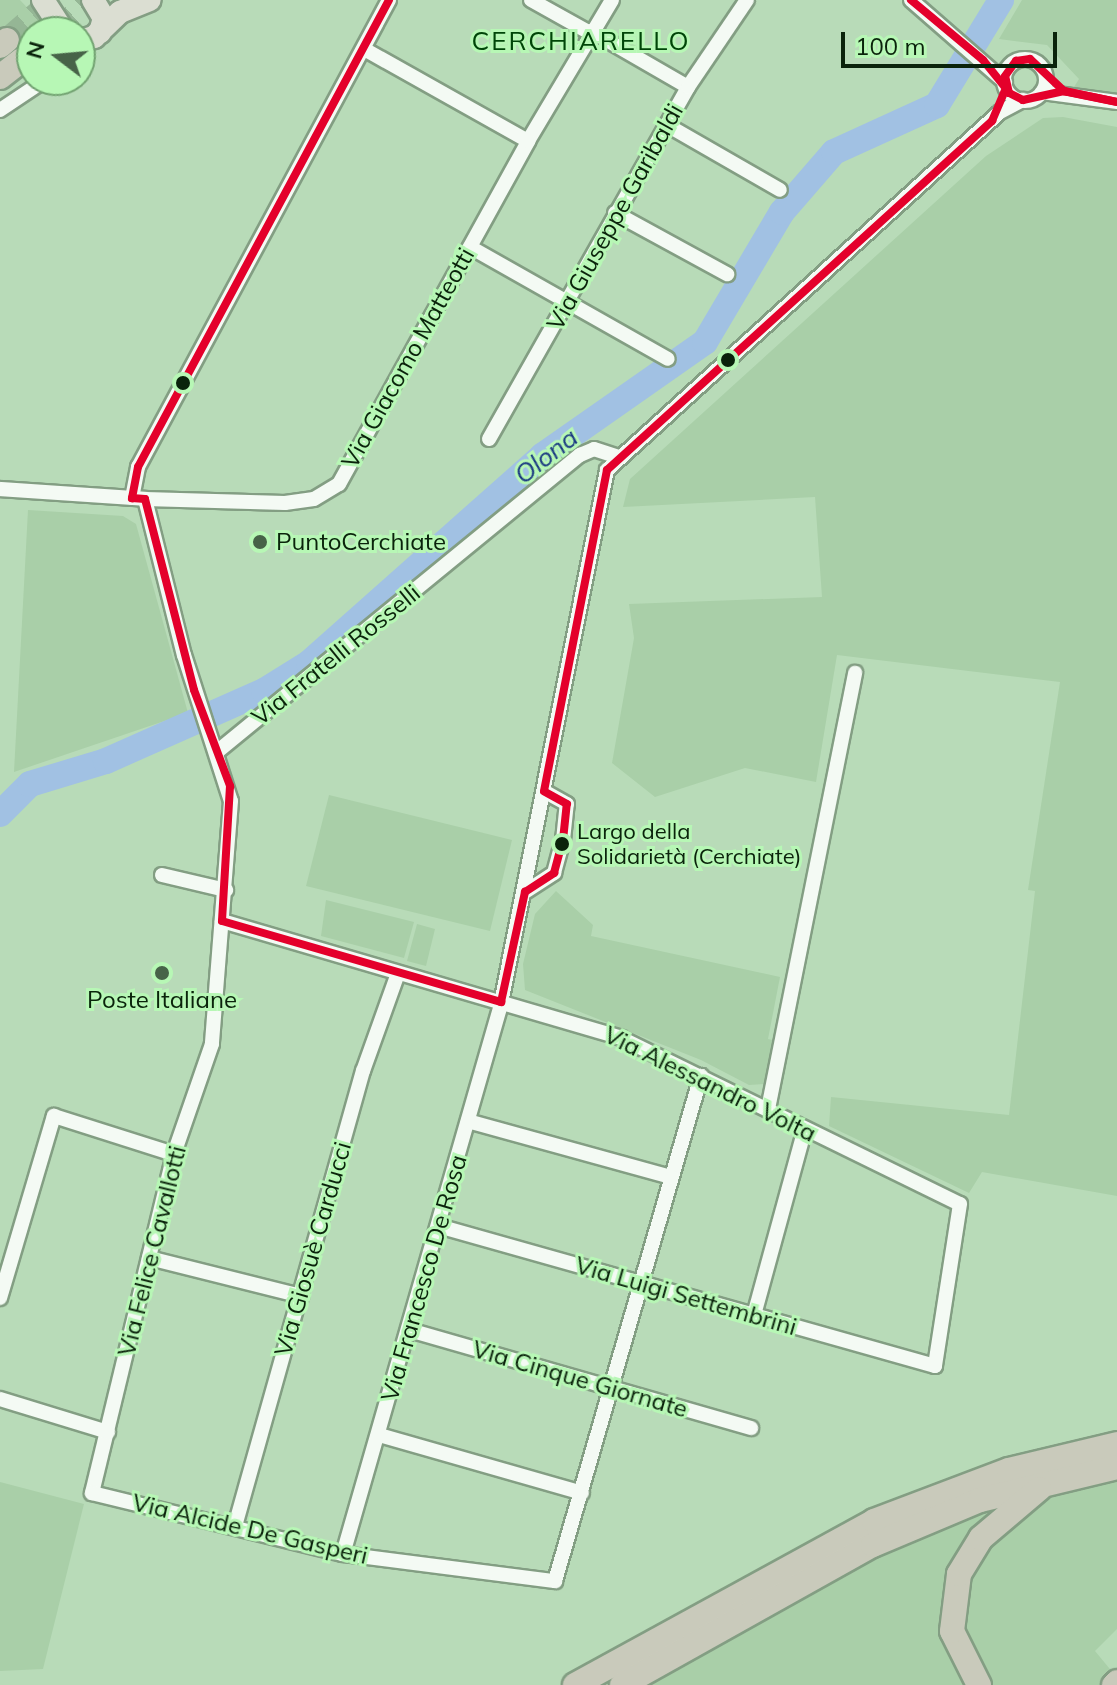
<!DOCTYPE html>
<html>
<head>
<meta charset="utf-8">
<style>
	body { margin:0 }
	#map { position:relative; width:1117px; height:1685px; overflow:hidden; background:#b8dbb8; font-family:Mulish,sans-serif }
	div>[style] { position:absolute }
	.green>* { inset:0; background:#a9cfa8 }
	.river>* { height:26px; margin:-13px; padding:0 13px; transform-origin:13px; border-radius:13px; background:#a1c1e3 }
	.highway-tunnel>* { height:24px; margin-top:-12px; transform-origin:0; background:repeating-linear-gradient(90deg,#95b695 0 24px,transparent 0 36px) }
	.roads { filter:drop-shadow(2px 0 #839e83) drop-shadow(-2px 0 #839e83) drop-shadow(0 2px #839e83) drop-shadow(0 -2px #839e83) }
	.street>* { height:14px; margin:-7px; padding:0 7px; transform-origin:7px; border-radius:7px; background:#f4faf4 }
	.street>.ring { margin:-7px; padding:0; box-sizing:content-box; background:none; border:14px solid #f4faf4; border-radius:50% }
	.primary>* { height:22px; margin:-11px; padding:0 11px; transform-origin:11px; border-radius:11px; background:#dbded2 }
	.highway>* { height:24px; margin:-12px; padding:0 12px; transform-origin:12px; border-radius:12px; background:#c9cabb }
	.bus-1>* { height:8px; margin:-4px; padding:0 4px; transform-origin:4px; border-radius:4px; background:#e4002b }
	.dots>* { width:22px; height:22px; translate:-50% -50%; box-sizing:border-box; border:4px solid #b7f7b5; border-radius:50% }
	span { translate:-50% -50%; white-space:nowrap; text-align:center; line-height:1.15; -webkit-text-stroke:6px #b7f7b5; paint-order:stroke }
	.bus-label { font-size:22px; color:#0a230b }
	.left { translate:0 -50%; text-align:left }
	.street-label { font-size:24px; color:#0a230b }
	.poi-label { font-size:24px; color:#0a230b }
	.neighbourhood-label { font-size:26px; color:#004508; letter-spacing:2px }
	.water-label { font-size:26px; color:#1b3a82; font-style:italic }
	.north { position:absolute; left:16px; top:16px; width:80px; height:80px; box-sizing:border-box; background:#b7f7b5; border:2px solid #72a271; border-radius:50%; rotate:286deg; font-size:22px; font-weight:700; line-height:32px; text-align:center; color:#0a230b }
	.north::after { content:''; display:block; margin:auto; width:28px; height:36px; background:#476348; clip-path:polygon(50% 0,100% 100%,50% 72%,0 100%) }
	.scale { position:absolute; left:841px; top:32px; width:216px; height:36px; box-sizing:border-box; border:4px solid #0a230b; border-top:0; padding-left:10px; font-size:24px; line-height:28px; white-space:nowrap; color:#0a230b; -webkit-text-stroke:6px #b7f7b5; paint-order:stroke }
</style>
</head>
<body>
<div id="map">
	<div class="green">
		<i style="clip-path:polygon(0 0,20px 0,37px 18px,42px 32px,32px 32px,31px 71px,0 30px)"></i>
		<i style="clip-path:polygon(1022px 0,1117px 0,1117px 95px,1074px 87px,1079px 79px,1047px 45px,999px 39px)"></i>
		<i style="clip-path:polygon(1063px 117px,1117px 127px,1117px 1196px,982px 1172px,969px 1193px,829px 1126px,831px 1097px,1009px 1115px,1035px 891px,1028px 890px,1060px 682px,837px 655px,816px 782px,745px 768px,655px 797px,612px 763px,634px 638px,629px 604px,822px 597px,815px 497px,623px 507px,630px 479px,986px 156px,1043px 118px)"></i>
		<i style="clip-path:polygon(28px 510px,123px 516px,136px 524px,188px 713px,14px 772px)"></i>
		<i style="clip-path:polygon(329px 795px,512px 840px,490px 931px,306px 886px)"></i>
		<i style="clip-path:polygon(556px 891px,593px 925px,591px 936px,780px 977px,768px 1039px,776px 1041px,765px 1084px,749px 1085px,701px 1060px,525px 990px,523px 964px,535px 914px)"></i>
		<i style="clip-path:polygon(326px 900px,414px 922px,404px 958px,321px 936px)"></i>
		<i style="clip-path:polygon(417px 924px,435px 929px,426px 966px,407px 961px)"></i>
		<i style="clip-path:polygon(1117px 1472px,1117px 1629px,1095px 1651px,1114px 1674px,1100px 1685px,990px 1685px,976px 1671px,958px 1604px,979px 1552px,1045px 1496px)"></i>
		<i style="clip-path:polygon(0 1482px,84px 1504px,43px 1669px,0 1671px)"></i>
		<i style="clip-path:polygon(1006px 1499px,948px 1581px,943px 1601px,942px 1620px,969px 1685px,637px 1685px,871px 1553px)"></i>
	</div>
	<div class="river">
		<i style="left:0;top:814px;width:42px;rotate:-45deg"></i>
		<i style="left:30px;top:784px;width:79px;rotate:-16.8deg"></i>
		<i style="left:106px;top:761px;width:173px;rotate:-23.9deg"></i>
		<i style="left:264px;top:691px;width:53px;rotate:-31.9deg"></i>
		<i style="left:309px;top:663px;width:312px;rotate:-41.6deg"></i>
		<i style="left:542px;top:456px;width:199px;rotate:-35deg"></i>
		<i style="left:705px;top:342px;width:151px;rotate:-59.4deg"></i>
		<i style="left:782px;top:212px;width:79px;rotate:-49.1deg"></i>
		<i style="left:834px;top:152px;width:113px;rotate:-24.5deg"></i>
		<i style="left:937px;top:105px;width:123px;rotate:-58.6deg"></i>
	</div>
	<div class="highway-tunnel">
		<i style="left:55px;top:32px;width:49px;rotate:-40.9deg"></i>
		<i style="left:7px;top:40px;width:61px;rotate:-41deg"></i>
	</div>
	<div class="roads">
		<div class="street">
			<i style="left:531px;top:0;width:68px;rotate:29.2deg"></i>
			<i style="left:911px;top:0;width:125px;rotate:41.1deg"></i>
			<i style="left:591px;top:31px;width:112px;rotate:30deg"></i>
			<i class="ring" style="left:1004px;top:59px;width:28px;height:28px"></i>
			<i style="left:1042px;top:92px;width:76px;rotate:7.6deg"></i>
			<i style="left:0;top:110px;width:54px;rotate:-33.7deg"></i>
			<i style="left:667px;top:125px;width:130px;rotate:29.9deg"></i>
			<i style="left:528px;top:141px;width:164px;rotate:-59.2deg"></i>
			<i style="left:615px;top:213px;width:128px;rotate:28.6deg"></i>
			<i style="left:470px;top:247px;width:227px;rotate:29.5deg"></i>
			<i style="left:489px;top:439px;width:404px;rotate:-60.5deg"></i>
			<i style="left:688px;top:87px;width:105px;rotate:-55.9deg"></i>
			<i style="left:0;top:489px;width:145px;rotate:3.9deg"></i>
			<i style="left:145px;top:499px;width:161px;rotate:76deg"></i>
			<i style="left:184px;top:655px;width:153px;rotate:72.2deg"></i>
			<i style="left:231px;top:801px;width:244px;rotate:94.5deg"></i>
			<i style="left:212px;top:1044px;width:116px;rotate:109.1deg"></i>
			<i style="left:174px;top:1154px;width:349px;rotate:103.6deg"></i>
			<i style="left:92px;top:1493px;width:258px;rotate:13.7deg"></i>
			<i style="left:343px;top:1554px;width:214px;rotate:7.3deg"></i>
			<i style="left:555px;top:1581px;width:526px;rotate:-73.87deg"></i>
			<i style="left:132px;top:498px;width:32px;rotate:-79deg"></i>
			<i style="left:138px;top:467px;width:530px;rotate:-61.74deg"></i>
			<i style="left:145px;top:499px;width:140px;rotate:1.6deg"></i>
			<i style="left:285px;top:503px;width:29px;rotate:-8deg"></i>
			<i style="left:314px;top:499px;width:29px;rotate:-31deg"></i>
			<i style="left:339px;top:484px;width:392px;rotate:-61.1deg"></i>
			<i style="left:528px;top:141px;width:188px;rotate:-150.7deg"></i>
			<i style="left:218px;top:751px;width:468px;rotate:-39.3deg"></i>
			<i style="left:580px;top:455px;width:15px;rotate:-23deg"></i>
			<i style="left:594px;top:449px;width:25px;rotate:18deg"></i>
			<i style="left:162px;top:875px;width:66px;rotate:13.2deg"></i>
			<i style="left:525px;top:892px;width:35px;rotate:-33deg"></i>
			<i style="left:554px;top:873px;width:34px;rotate:-75deg"></i>
			<i style="left:563px;top:840px;width:36px;rotate:-84deg"></i>
			<i style="left:567px;top:804px;width:26px;rotate:-151deg"></i>
			<i style="left:222px;top:921px;width:416px;rotate:16.3deg"></i>
			<i style="left:621px;top:1038px;width:377px;rotate:26.1deg"></i>
			<i style="left:960px;top:1204px;width:164px;rotate:98.8deg"></i>
			<i style="left:935px;top:1366px;width:516px;rotate:-164.27deg"></i>
			<i style="left:768px;top:1109px;width:445px;rotate:-78.7deg"></i>
			<i style="left:468px;top:1121px;width:211px;rotate:15.4deg"></i>
			<i style="left:149px;top:1258px;width:157px;rotate:14deg"></i>
			<i style="left:0;top:1298px;width:190px;rotate:-73.5deg"></i>
			<i style="left:54px;top:1116px;width:126px;rotate:17.6deg"></i>
			<i style="left:754px;top:1315px;width:193px;rotate:-74.7deg"></i>
			<i style="left:409px;top:1330px;width:356px;rotate:16deg"></i>
			<i style="left:0;top:1399px;width:113px;rotate:17deg"></i>
			<i style="left:379px;top:1435px;width:211px;rotate:15.9deg"></i>
			<i style="left:235px;top:1526px;width:473px;rotate:-74.3deg"></i>
			<i style="left:363px;top:1071px;width:104px;rotate:-70.3deg"></i>
			<i style="left:343px;top:1554px;width:568px;rotate:-73.96deg"></i>
			<i style="left:500px;top:1008px;width:549px;rotate:-78.75deg"></i>
			<i style="left:607px;top:470px;width:532px;rotate:-42.33deg"></i>
			<i style="left:1000px;top:112px;width:26px;rotate:-28deg"></i>
		</div>
		<div class="primary">
			<i style="left:43px;top:0;width:38px;rotate:57deg"></i>
			<i style="left:93px;top:0;width:21px;rotate:59deg"></i>
			<i style="left:104px;top:18px;width:15px;rotate:106deg"></i>
			<i style="left:80px;top:41px;width:15px;rotate:-16deg"></i>
			<i style="left:94px;top:37px;width:36px;rotate:-44deg"></i>
			<i style="left:120px;top:12px;width:32px;rotate:-22deg"></i>
		</div>
		<div class="highway">
			<i style="left:0;top:46px;width:9px;rotate:-41deg"></i>
			<i style="left:0;top:77px;width:28px;rotate:-38deg"></i>
			<i style="left:575px;top:1685px;width:341px;rotate:-28.7deg"></i>
			<i style="left:874px;top:1521px;width:144px;rotate:-20.7deg"></i>
			<i style="left:1009px;top:1470px;width:111px;rotate:-13.5deg"></i>
			<i style="left:622px;top:1685px;width:287px;rotate:-29.2deg"></i>
			<i style="left:873px;top:1545px;width:116px;rotate:-22.8deg"></i>
			<i style="left:980px;top:1500px;width:141px;rotate:-13.5deg"></i>
			<i style="left:979px;top:1685px;width:60px;rotate:-116.6deg"></i>
			<i style="left:952px;top:1631px;width:57px;rotate:-83deg"></i>
			<i style="left:959px;top:1574px;width:42px;rotate:-58.6deg"></i>
			<i style="left:981px;top:1538px;width:76px;rotate:-40.2deg"></i>
			<i style="left:1114px;top:1685px;width:4px;rotate:-45deg"></i>
		</div>
	</div>
	<div class="bus-1">
		<i style="left:389px;top:0;width:530px;rotate:118.26deg"></i>
		<i style="left:138px;top:467px;width:32px;rotate:101deg"></i>
		<i style="left:132px;top:498px;width:13px;rotate:4deg"></i>
		<i style="left:145px;top:499px;width:197px;rotate:75.6deg"></i>
		<i style="left:194px;top:690px;width:103px;rotate:69.4deg"></i>
		<i style="left:230px;top:786px;width:135px;rotate:93.4deg"></i>
		<i style="left:222px;top:921px;width:291px;rotate:16.2deg"></i>
		<i style="left:501px;top:1002px;width:113px;rotate:-77.7deg"></i>
		<i style="left:525px;top:892px;width:35px;rotate:-33deg"></i>
		<i style="left:554px;top:873px;width:34px;rotate:-75deg"></i>
		<i style="left:563px;top:840px;width:36px;rotate:-84deg"></i>
		<i style="left:567px;top:804px;width:26px;rotate:-151deg"></i>
		<i style="left:544px;top:791px;width:327px;rotate:-78.9deg"></i>
		<i style="left:607px;top:470px;width:520px;rotate:-42.19deg"></i>
		<i style="left:992px;top:121px;width:36px;rotate:-67deg"></i>
		<i style="left:911px;top:0;width:94px;rotate:39.8deg"></i>
		<i style="left:983px;top:60px;width:36px;rotate:51deg"></i>
		<i style="left:1030px;top:59px;width:47px;rotate:43.3deg"></i>
		<i style="left:1064px;top:91px;width:42px;rotate:167.6deg"></i>
		<i style="left:1023px;top:100px;width:16px;rotate:-153deg"></i>
		<i style="left:1009px;top:93px;width:17px;rotate:-103deg"></i>
		<i style="left:1005px;top:76px;width:19px;rotate:-54deg"></i>
		<i style="left:1016px;top:61px;width:14px;rotate:-8deg"></i>
		<i style="left:1064px;top:91px;width:54px;rotate:11.7deg"></i>
		<i style="left:1117px;top:102px;width:50px;rotate:-168.5deg"></i>
		<i style="left:1068px;top:92px;width:4px;rotate:-166deg"></i>
	</div>
	<div class="dots">
		<i style="left:728px;top:360px;background:#0a230b"></i>
		<i style="left:183px;top:383px;background:#0a230b"></i>
		<i style="left:260px;top:542px;background:#476348"></i>
		<i style="left:562px;top:844px;background:#0a230b"></i>
		<i style="left:162px;top:973px;background:#476348"></i>
	</div>
	<div class="bus-label">
		<span class="left" style="left:577px;top:844px">Largo della<br>Solidarietà (Cerchiate)</span>
	</div>
	<div class="street-label">
		<span style="left:615px;top:217px;rotate:-61deg">Via Giuseppe Garibaldi</span>
		<span style="left:408px;top:358px;rotate:-61deg">Via Giacomo Matteotti</span>
		<span style="left:336px;top:655px;rotate:-39deg">Via Fratelli Rosselli</span>
		<span style="left:710px;top:1084px;rotate:26deg">Via Alessandro Volta</span>
		<span style="left:313px;top:1249px;rotate:-74deg">Via Giosuè Carducci</span>
		<span style="left:152px;top:1251px;rotate:-76deg">Via Felice Cavallotti</span>
		<span style="left:424px;top:1278px;rotate:-74deg">Via Francesco De Rosa</span>
		<span style="left:686px;top:1296px;rotate:16deg">Via Luigi Settembrini</span>
		<span style="left:580px;top:1379px;rotate:16deg">Via Cinque Giornate</span>
		<span style="left:250px;top:1529px;rotate:13deg">Via Alcide De Gasperi</span>
	</div>
	<div class="poi-label">
		<span class="left" style="left:276px;top:542px">PuntoCerchiate</span>
		<span style="left:162px;top:1000px">Poste Italiane</span>
	</div>
	<div class="neighbourhood-label">
		<span style="left:581px;top:41px">CERCHIARELLO</span>
	</div>
	<div class="water-label">
		<span style="left:546px;top:456px;rotate:-38deg">Olona</span>
	</div>
	<div class="north">N</div>
	<div class="scale">100 m</div>
</div>
</body>
</html>
